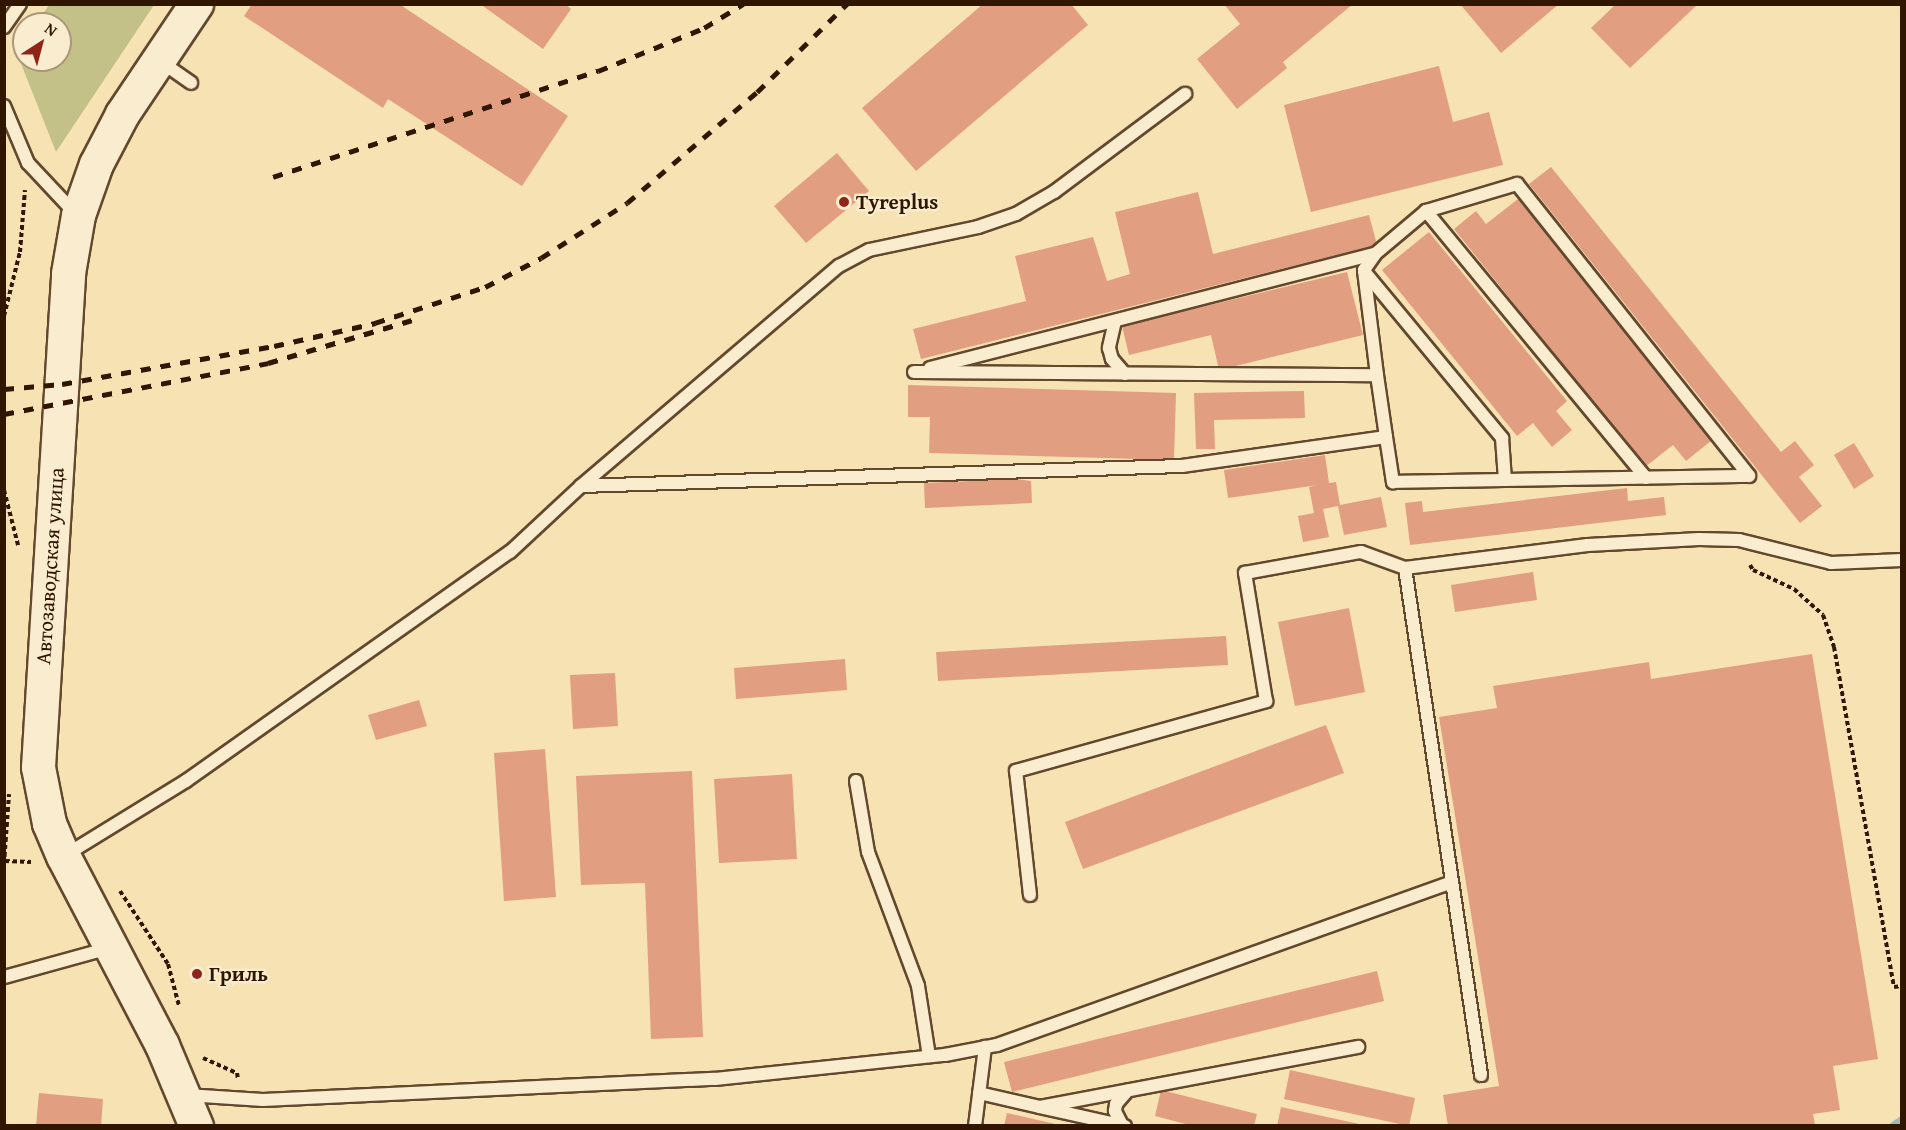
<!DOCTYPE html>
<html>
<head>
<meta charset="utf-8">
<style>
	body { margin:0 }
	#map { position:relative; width:1906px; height:1130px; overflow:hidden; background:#f7e2b3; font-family:"Gentium Book Plus",serif }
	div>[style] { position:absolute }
	.green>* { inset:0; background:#c4c188 }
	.stream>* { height:9px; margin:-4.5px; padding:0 4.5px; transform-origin:4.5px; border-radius:4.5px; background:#a4bab9 }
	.building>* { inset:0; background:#e29e81 }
	.path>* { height:4px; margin-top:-2px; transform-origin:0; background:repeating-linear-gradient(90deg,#301500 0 4.5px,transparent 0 7.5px) }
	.roads { filter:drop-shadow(2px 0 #62482d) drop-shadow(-2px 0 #62482d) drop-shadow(0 2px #62482d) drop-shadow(0 -2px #62482d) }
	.lane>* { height:12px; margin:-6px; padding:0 6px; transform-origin:6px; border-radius:6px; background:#faecce }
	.secondary>* { height:33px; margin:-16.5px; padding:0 16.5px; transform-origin:16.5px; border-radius:16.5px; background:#faecce }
	.rail>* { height:4.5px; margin-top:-2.25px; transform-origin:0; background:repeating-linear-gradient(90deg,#301500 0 10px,transparent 0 20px) }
	.dots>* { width:16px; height:16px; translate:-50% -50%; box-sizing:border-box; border:3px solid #faecce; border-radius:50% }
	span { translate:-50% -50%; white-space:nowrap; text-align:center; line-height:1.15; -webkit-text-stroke:4.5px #faecce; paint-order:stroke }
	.poi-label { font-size:21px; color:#301500; font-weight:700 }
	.left { translate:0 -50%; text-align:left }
	.street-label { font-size:21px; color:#301500 }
	.frame { position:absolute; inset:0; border:6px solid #301500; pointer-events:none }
	.north { position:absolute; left:12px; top:12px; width:60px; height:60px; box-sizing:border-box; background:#faecce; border:2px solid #a9967c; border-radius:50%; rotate:36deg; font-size:16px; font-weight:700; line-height:24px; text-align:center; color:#301500 }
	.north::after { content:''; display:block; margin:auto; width:21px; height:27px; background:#8f2418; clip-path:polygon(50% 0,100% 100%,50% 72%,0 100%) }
</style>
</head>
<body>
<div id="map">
	<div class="green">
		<i style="clip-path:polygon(49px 5px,154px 5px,56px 152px,16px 51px,24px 41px,24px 60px,60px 60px,60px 24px,36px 24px)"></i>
	</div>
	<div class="stream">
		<i style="left:1893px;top:1126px;width:11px;rotate:-34deg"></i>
	</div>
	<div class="building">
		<i style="clip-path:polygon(252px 4px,399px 4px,568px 116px,522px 186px,388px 99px,383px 108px,244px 16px)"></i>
		<i style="clip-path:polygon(480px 4px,565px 4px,571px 9px,543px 49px)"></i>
		<i style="clip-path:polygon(983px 4px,1071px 4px,1088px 25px,916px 171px,862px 108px)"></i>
		<i style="clip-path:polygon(1224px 4px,1353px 4px,1283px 62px,1287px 68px,1237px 109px,1197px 59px,1240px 24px)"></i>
		<i style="clip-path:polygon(1460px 4px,1559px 4px,1501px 53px)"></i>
		<i style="clip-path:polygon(1615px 5px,1697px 5px,1630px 68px,1591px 28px)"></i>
		<i style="clip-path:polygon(1439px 66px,1453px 122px,1489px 112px,1503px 165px,1311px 212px,1284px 105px)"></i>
		<i style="clip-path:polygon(837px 153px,869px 191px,806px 243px,774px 206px)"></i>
		<i style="clip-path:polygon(1551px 167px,1781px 452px,1795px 441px,1814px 465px,1799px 477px,1822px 506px,1800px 523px,1529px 184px)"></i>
		<i style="clip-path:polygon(1198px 192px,1213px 254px,1369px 215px,1377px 245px,921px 359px,913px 329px,1026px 301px,1015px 256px,1093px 237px,1107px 281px,1130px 274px,1115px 212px)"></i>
		<i style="clip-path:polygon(1518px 199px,1712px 440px,1686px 461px,1673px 445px,1645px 467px,1454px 229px,1476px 211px,1486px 224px)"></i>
		<i style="clip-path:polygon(1429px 232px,1567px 401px,1556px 411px,1572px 430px,1552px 447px,1533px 423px,1517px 436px,1382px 270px)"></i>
		<i style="clip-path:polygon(1347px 272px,1363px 335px,1219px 370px,1211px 335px,1129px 355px,1122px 326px)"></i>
		<i style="clip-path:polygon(908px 385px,1176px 393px,1174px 460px,929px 453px,930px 417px,908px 417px)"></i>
		<i style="clip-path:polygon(1304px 391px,1305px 418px,1214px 420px,1215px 449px,1196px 449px,1194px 393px)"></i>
		<i style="clip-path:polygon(1854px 443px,1874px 476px,1854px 489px,1834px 455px)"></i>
		<i style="clip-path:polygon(1325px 455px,1329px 483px,1336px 482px,1340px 505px,1381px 497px,1387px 527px,1344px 535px,1338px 506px,1323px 509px,1329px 537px,1303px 542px,1298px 516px,1314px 513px,1309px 487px,1318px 485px,1228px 498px,1224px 470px)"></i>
		<i style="clip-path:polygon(1016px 479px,1031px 481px,1032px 503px,925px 508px,924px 483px)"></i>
		<i style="clip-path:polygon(1627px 488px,1628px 501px,1664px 497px,1666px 515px,1410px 545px,1405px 503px,1422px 501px,1423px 512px)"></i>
		<i style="clip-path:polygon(1533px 572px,1537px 600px,1455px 612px,1451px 585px)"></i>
		<i style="clip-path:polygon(1349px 608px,1365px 692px,1295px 706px,1278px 622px)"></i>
		<i style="clip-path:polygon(1226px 636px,1228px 665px,938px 681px,936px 652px)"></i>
		<i style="clip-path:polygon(1812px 654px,1878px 1059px,1833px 1066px,1840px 1110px,1813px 1114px,1815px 1125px,1810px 1126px,1448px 1126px,1443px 1095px,1499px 1086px,1439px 717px,1497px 708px,1493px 686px,1649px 662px,1651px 679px)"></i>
		<i style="clip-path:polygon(845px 659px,847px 690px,736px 699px,734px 668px)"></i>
		<i style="clip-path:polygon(615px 673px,618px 726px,573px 729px,570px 675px)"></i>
		<i style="clip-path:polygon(419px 700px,427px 726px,376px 740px,368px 715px)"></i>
		<i style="clip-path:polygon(1326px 725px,1344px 773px,1083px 869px,1065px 822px)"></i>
		<i style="clip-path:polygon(545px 749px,556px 897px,504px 901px,494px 753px)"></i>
		<i style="clip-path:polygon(692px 771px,703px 1037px,651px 1039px,645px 883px,581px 885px,576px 776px)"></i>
		<i style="clip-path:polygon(792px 774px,797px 859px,719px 863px,714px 779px)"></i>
		<i style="clip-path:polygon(1377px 971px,1384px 1001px,1012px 1092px,1004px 1062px)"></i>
		<i style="clip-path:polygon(1290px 1070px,1415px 1098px,1409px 1126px,1284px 1099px)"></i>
		<i style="clip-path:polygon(1161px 1090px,1257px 1114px,1254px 1126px,1193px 1126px,1155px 1116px)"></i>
		<i style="clip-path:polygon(39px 1093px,103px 1099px,101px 1126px,36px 1126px)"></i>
		<i style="clip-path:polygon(1281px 1107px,1364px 1125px,1364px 1126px,1277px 1126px)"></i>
		<i style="clip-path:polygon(1007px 1113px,1060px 1125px,1060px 1126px,1004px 1126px)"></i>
	</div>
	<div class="path">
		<i style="left:4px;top:316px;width:66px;rotate:-76deg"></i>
		<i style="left:20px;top:252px;width:62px;rotate:-85.4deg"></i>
		<i style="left:4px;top:490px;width:57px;rotate:75.7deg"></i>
		<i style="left:1750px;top:565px;width:6px;rotate:59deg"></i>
		<i style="left:1753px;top:570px;width:45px;rotate:24.9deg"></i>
		<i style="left:1794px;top:589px;width:39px;rotate:42deg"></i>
		<i style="left:1823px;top:615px;width:34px;rotate:71deg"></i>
		<i style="left:1834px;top:647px;width:345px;rotate:80deg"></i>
		<i style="left:1894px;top:987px;width:8px;rotate:-7deg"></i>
		<i style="left:5px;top:861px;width:26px;rotate:2deg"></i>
		<i style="left:4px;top:864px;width:70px;rotate:-85.9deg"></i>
		<i style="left:120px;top:891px;width:87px;rotate:56.7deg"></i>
		<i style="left:168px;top:964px;width:43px;rotate:75.3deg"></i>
		<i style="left:203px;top:1058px;width:37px;rotate:24deg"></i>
		<i style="left:237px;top:1073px;width:6px;rotate:81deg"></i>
	</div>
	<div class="roads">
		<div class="lane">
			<i style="left:4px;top:27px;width:28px;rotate:-55deg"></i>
			<i style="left:160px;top:61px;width:38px;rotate:35deg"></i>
			<i style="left:4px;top:106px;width:62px;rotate:67.2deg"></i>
			<i style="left:28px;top:163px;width:69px;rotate:46.8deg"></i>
			<i style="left:1426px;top:211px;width:346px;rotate:50.5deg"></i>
			<i style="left:1364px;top:271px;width:217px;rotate:50.4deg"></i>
			<i style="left:1502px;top:438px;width:42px;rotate:85.9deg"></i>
			<i style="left:1115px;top:321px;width:28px;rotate:103deg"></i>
			<i style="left:1109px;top:348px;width:11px;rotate:75deg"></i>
			<i style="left:1112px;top:359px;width:20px;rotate:49deg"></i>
			<i style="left:930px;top:368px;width:459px;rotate:-14.4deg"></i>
			<i style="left:914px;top:372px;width:463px;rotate:0.4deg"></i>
			<i style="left:1377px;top:375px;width:63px;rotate:81.7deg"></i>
			<i style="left:1377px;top:375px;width:106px;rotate:-97.1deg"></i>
			<i style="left:1364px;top:270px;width:19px;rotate:-55deg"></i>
			<i style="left:1375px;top:254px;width:67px;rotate:-40.1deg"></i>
			<i style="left:1426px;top:211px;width:95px;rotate:-16.5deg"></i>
			<i style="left:1517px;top:184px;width:373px;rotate:51.5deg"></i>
			<i style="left:581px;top:486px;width:601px;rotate:-1.91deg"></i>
			<i style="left:1182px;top:466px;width:206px;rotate:-8.1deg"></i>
			<i style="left:1386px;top:437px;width:46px;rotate:81.2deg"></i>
			<i style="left:1393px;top:482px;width:356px;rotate:-1deg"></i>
			<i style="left:1405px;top:568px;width:513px;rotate:81.47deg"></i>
			<i style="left:856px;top:781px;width:72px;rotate:80.4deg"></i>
			<i style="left:868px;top:852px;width:143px;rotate:69.5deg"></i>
			<i style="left:918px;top:986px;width:71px;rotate:81.1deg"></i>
			<i style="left:64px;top:856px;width:143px;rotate:-31.6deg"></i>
			<i style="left:186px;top:781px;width:397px;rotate:-35.3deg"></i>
			<i style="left:510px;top:552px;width:97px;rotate:-42.9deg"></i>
			<i style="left:581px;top:486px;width:339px;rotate:-40.5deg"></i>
			<i style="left:839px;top:266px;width:34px;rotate:-28deg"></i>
			<i style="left:869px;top:250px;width:111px;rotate:-11.9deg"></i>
			<i style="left:978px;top:227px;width:40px;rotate:-18.9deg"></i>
			<i style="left:1016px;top:214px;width:44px;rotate:-30.1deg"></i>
			<i style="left:1054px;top:192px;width:164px;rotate:-36.8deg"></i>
			<i style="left:1030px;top:895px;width:125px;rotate:-96.4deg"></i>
			<i style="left:1016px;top:771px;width:260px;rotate:-15.6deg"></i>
			<i style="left:1266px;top:701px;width:130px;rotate:-99.3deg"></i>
			<i style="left:1245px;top:573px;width:118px;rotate:-10.3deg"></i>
			<i style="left:1361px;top:552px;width:47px;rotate:20deg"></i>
			<i style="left:1405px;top:568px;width:184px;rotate:-7.2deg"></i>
			<i style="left:1588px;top:545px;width:111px;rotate:-3.1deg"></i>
			<i style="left:1699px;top:539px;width:40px;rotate:1.4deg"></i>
			<i style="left:1739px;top:540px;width:95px;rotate:14deg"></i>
			<i style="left:1831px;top:563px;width:71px;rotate:-2.4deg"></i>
			<i style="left:4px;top:977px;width:109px;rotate:-15.4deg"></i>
			<i style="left:979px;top:1093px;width:63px;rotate:12.9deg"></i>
			<i style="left:186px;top:1095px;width:77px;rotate:3.7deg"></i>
			<i style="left:263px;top:1100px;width:452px;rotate:-2.7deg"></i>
			<i style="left:715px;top:1079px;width:231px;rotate:-6deg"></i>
			<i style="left:945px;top:1055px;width:53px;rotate:-10.9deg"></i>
			<i style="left:997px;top:1045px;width:483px;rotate:-19.7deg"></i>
			<i style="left:1122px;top:1125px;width:16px;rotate:-117deg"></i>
			<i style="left:1115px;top:1111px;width:7px;rotate:-82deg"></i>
			<i style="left:1116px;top:1104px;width:18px;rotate:-49deg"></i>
			<i style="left:975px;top:1126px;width:80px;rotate:-82.8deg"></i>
			<i style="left:1125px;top:1126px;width:87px;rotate:-167.4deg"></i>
			<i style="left:1040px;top:1107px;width:324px;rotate:-10.7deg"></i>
		</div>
		<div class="secondary">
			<i style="left:196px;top:1126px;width:88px;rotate:-112.8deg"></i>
			<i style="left:162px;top:1045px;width:213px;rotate:-117.6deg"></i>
			<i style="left:63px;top:856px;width:36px;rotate:-113deg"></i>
			<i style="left:49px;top:823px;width:57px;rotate:-101.1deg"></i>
			<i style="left:38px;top:767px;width:495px;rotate:-86.5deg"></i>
			<i style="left:68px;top:273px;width:59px;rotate:-80.2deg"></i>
			<i style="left:78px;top:215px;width:54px;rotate:-70.6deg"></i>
			<i style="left:96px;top:164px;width:56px;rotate:-62.5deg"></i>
			<i style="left:122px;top:114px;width:133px;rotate:-56.1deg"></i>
		</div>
	</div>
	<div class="rail">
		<i style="left:273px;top:177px;width:342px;rotate:-18.1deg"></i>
		<i style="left:598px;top:71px;width:114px;rotate:-22.1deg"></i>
		<i style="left:704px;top:28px;width:46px;rotate:-31.6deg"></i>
		<i style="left:4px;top:389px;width:58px;rotate:-4.9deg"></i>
		<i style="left:62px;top:384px;width:215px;rotate:-10.2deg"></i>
		<i style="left:274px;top:346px;width:104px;rotate:-12.8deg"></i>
		<i style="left:375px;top:323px;width:116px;rotate:-18.1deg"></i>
		<i style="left:485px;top:287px;width:63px;rotate:-27.4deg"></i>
		<i style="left:541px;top:258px;width:102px;rotate:-32.6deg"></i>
		<i style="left:627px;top:203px;width:171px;rotate:-40.5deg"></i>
		<i style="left:757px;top:92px;width:126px;rotate:-44.4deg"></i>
		<i style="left:4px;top:414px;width:269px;rotate:-10.9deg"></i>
		<i style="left:268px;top:363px;width:154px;rotate:-16.6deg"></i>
	</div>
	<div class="dots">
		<i style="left:844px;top:202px;background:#8f2418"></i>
		<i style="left:197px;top:974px;background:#8f2418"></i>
	</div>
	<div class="poi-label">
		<span class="left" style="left:856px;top:202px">Tyreplus</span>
		<span class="left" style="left:209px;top:974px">Гриль</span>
	</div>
	<div class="street-label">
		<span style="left:50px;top:566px;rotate:-86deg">Автозаводская улица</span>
	</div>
	<div class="frame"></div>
	<div class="north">N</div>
</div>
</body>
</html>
